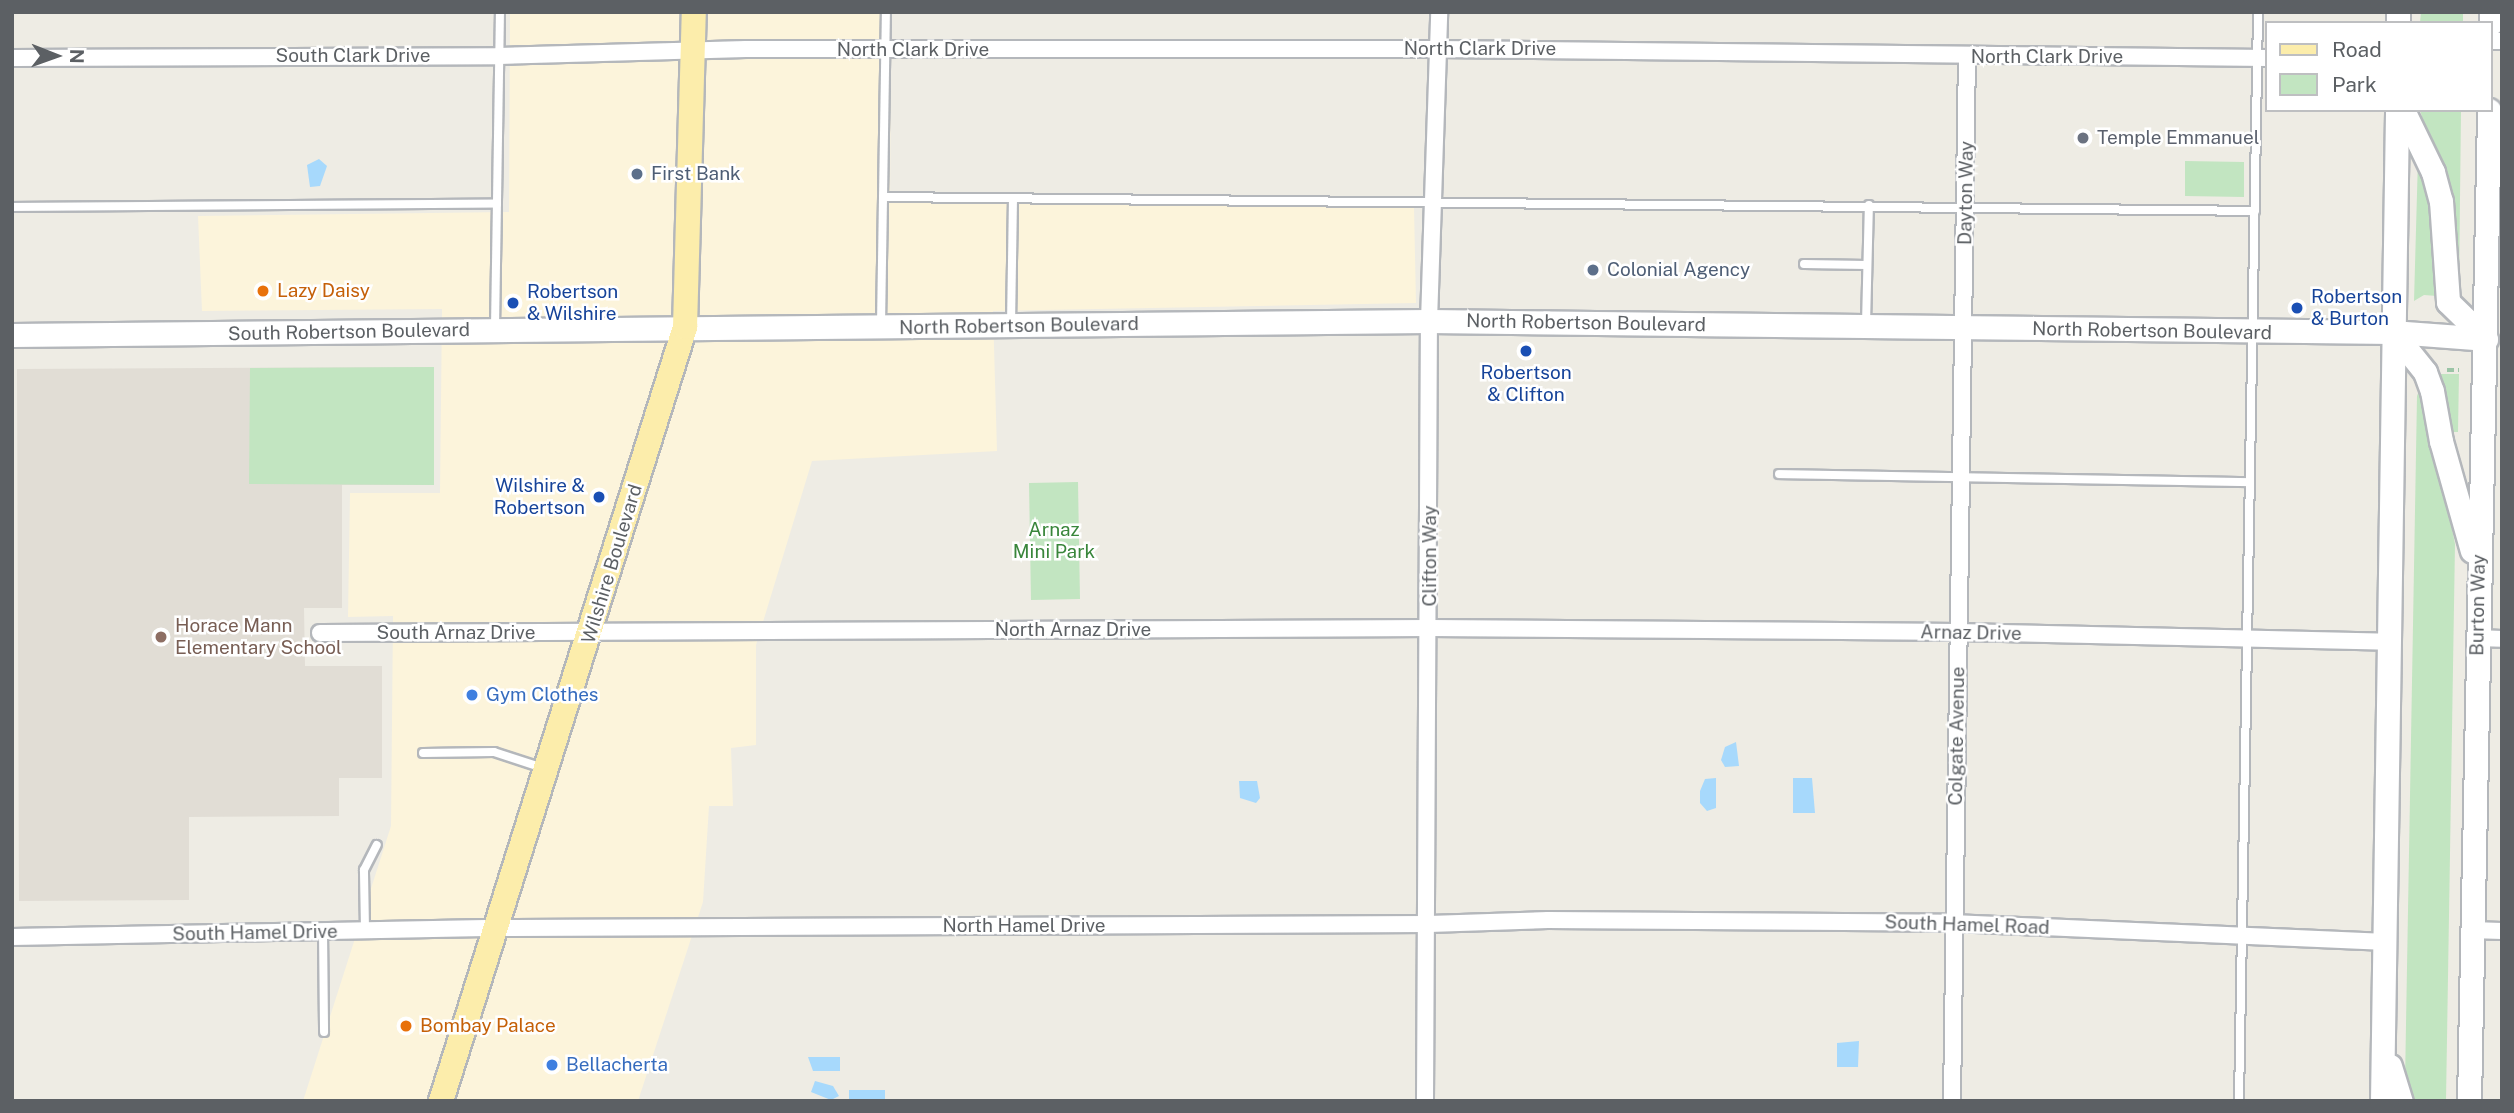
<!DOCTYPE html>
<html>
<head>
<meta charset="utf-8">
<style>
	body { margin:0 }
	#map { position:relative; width:2514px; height:1113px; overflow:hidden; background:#eeece4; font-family:"Public Sans",sans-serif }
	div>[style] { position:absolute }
	.commercial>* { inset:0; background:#fcf4db }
	.education>* { inset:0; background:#e1ddd5 }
	.green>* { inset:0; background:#c2e5c1 }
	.water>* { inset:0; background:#a7d9fc }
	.path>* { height:3.5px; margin-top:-1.75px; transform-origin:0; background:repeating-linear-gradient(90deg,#9bc5a6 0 7px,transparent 0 10.5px) }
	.roads { filter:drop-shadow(2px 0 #b4b7bb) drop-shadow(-2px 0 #b4b7bb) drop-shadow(0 2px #b4b7bb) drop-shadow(0 -2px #b4b7bb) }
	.service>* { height:8px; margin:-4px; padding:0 4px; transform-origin:4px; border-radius:4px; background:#fff }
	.minor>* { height:16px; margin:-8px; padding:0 8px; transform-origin:8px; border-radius:8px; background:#fff }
	.secondary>* { height:23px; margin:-11.5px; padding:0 11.5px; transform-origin:11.5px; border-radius:11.5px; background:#fff }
	.primary>* { height:24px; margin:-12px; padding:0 12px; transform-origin:12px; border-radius:12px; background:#fcedab }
	.dots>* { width:19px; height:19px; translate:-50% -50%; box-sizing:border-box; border:4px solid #fff; border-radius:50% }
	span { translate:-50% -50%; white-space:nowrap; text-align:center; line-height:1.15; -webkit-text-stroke:5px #fff; paint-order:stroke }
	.street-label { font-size:19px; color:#5c6064 }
	.worship-label { font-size:19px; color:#5b616d }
	.left { translate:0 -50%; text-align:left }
	.service-label { font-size:19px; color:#4e5e75 }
	.food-label { font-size:19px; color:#c56008 }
	.transit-label { font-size:19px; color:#164399 }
	.right { translate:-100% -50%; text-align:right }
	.park-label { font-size:19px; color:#39863b }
	.education-label { font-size:19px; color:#785e54 }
	.shop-label { font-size:19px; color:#366cbe }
	.frame { position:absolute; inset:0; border:14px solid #5c6064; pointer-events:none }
	.legend { position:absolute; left:2265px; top:21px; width:228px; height:91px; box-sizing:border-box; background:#fff; border:2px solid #bebfc1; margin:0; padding:9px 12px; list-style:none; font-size:21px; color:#5c6064 }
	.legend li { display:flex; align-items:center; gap:14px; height:35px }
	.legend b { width:35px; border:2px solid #bebfc1 }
	.north { position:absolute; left:21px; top:21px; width:70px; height:70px; -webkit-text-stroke:5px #fff; paint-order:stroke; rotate:91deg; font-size:19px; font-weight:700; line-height:28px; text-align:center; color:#5c6064 }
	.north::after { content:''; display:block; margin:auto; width:24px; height:32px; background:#5c6064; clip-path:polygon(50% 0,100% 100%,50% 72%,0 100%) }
</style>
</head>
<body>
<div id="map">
	<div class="commercial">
		<i style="clip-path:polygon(510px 12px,891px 12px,890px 201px,1414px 207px,1416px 303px,993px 311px,997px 451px,812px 461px,756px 645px,756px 745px,731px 748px,733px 806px,709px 806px,703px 902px,638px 1101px,303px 1101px,391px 826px,393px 616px,348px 617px,350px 493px,440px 493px,442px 309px,202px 311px,198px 216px,509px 212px)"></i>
	</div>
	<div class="education">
		<i style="clip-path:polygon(434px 367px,434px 485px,342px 485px,342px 608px,304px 608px,305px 666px,382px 666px,382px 778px,339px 778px,339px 816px,189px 817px,189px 900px,19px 901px,17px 369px)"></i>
	</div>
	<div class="green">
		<i style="clip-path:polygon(2421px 12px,2463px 12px,2463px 23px,2420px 23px)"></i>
		<i style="clip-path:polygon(2420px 110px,2461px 110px,2459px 288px,2450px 288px,2429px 141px)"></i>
		<i style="clip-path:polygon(2418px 158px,2432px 195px,2437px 296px,2424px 295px,2414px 301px)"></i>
		<i style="clip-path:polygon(2185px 161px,2244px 162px,2244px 197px,2185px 196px)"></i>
		<i style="clip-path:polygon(434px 367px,434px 485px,249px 484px,250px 368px)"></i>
		<i style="clip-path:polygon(2440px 374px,2459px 374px,2458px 432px,2451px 432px)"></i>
		<i style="clip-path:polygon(2423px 380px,2455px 544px,2446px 1101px,2409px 1101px,2405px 1082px,2417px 396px)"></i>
		<i style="clip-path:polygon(1078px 482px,1080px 599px,1031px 600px,1029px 483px)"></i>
	</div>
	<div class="water">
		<i style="clip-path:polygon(319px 159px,327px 166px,320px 186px,310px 187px,307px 165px)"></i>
		<i style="clip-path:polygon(1736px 742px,1739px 766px,1725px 767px,1721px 760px,1725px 747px)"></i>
		<i style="clip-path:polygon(1716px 778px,1716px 808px,1707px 811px,1700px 803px,1700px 791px,1705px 779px)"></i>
		<i style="clip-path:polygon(1793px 778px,1812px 778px,1815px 813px,1793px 813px)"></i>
		<i style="clip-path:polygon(1239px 781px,1257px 781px,1260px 798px,1256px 803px,1240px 798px)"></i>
		<i style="clip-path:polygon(1859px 1041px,1858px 1067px,1837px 1067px,1837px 1043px)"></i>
		<i style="clip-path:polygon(808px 1057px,840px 1057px,840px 1071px,813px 1071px)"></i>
		<i style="clip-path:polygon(815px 1081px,833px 1086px,839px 1096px,831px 1100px,811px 1092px)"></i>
		<i style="clip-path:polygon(849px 1090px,885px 1090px,885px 1101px,849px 1101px)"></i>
	</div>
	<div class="path">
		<i style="left:2447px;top:370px;width:12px"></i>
	</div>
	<div class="roads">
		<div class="service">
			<i style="left:883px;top:197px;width:1372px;rotate:0.58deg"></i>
			<i style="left:12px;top:207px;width:485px;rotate:-0.4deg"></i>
			<i style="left:1804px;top:264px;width:63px;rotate:0.9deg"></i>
			<i style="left:1866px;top:324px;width:119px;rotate:-88.6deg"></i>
			<i style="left:881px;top:325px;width:313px;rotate:-89.1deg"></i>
			<i style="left:1011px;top:325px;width:127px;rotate:-89.1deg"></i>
			<i style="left:495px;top:328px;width:316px;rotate:-89.1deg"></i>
			<i style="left:1779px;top:474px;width:471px;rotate:1deg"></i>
			<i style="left:423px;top:753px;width:71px;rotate:-0.8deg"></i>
			<i style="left:494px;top:752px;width:52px;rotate:18.1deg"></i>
			<i style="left:365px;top:930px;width:60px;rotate:-91deg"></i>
			<i style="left:364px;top:870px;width:28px;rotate:-63deg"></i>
			<i style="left:323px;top:931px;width:101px;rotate:89.4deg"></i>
			<i style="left:2239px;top:1101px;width:1089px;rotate:-89deg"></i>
		</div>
		<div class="minor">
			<i style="left:2491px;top:41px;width:11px"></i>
			<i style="left:12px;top:58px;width:487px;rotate:-0.2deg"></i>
			<i style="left:499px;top:56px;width:247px;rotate:-1.6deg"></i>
			<i style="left:746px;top:49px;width:692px"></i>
			<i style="left:1438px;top:49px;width:829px;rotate:0.62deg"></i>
			<i style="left:320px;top:633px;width:1110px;rotate:-0.26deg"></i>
			<i style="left:1430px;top:628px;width:528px;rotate:0.43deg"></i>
			<i style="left:1958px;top:632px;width:431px;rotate:1.3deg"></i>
			<i style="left:2477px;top:638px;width:25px;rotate:2deg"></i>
			<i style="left:2471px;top:930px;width:31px;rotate:2deg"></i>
			<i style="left:12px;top:937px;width:487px;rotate:-1.1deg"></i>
			<i style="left:499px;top:928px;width:930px;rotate:-0.25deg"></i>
			<i style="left:1429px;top:924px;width:119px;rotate:-1.9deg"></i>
			<i style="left:1548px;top:920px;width:406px;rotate:0.4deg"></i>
			<i style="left:1954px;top:923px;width:431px;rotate:2.5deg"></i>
			<i style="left:1425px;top:1101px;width:780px;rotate:-89.71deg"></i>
			<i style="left:1429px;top:321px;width:309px;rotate:-88.1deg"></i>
			<i style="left:1952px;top:1101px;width:1045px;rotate:-89.18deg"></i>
		</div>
		<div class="secondary">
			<i style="left:2398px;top:23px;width:11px;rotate:-90deg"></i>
			<i style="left:2491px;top:23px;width:11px;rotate:-90deg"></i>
			<i style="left:2403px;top:110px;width:69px;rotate:64.2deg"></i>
			<i style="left:2433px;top:172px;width:30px;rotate:75deg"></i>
			<i style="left:2441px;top:201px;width:101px;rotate:86deg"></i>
			<i style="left:2448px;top:302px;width:53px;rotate:44.2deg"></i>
			<i style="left:2393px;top:332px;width:51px;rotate:51.3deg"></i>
			<i style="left:2425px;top:372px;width:20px;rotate:70deg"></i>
			<i style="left:2432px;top:391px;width:51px;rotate:79.8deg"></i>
			<i style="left:2441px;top:441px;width:114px;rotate:74.3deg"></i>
			<i style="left:12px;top:335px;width:1417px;rotate:-0.57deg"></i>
			<i style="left:1429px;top:321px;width:964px;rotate:0.65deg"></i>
			<i style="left:2393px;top:332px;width:93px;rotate:4.3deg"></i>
			<i style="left:2390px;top:1066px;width:37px;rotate:73deg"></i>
			<i style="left:2382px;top:1101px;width:991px;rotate:-89.13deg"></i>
			<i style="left:2469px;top:1101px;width:991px;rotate:-88.84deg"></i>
		</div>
		<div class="primary">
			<i style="left:441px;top:1101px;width:812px;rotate:-72.5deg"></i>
			<i style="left:685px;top:327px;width:315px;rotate:-88.4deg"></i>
		</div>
	</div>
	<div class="dots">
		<i style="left:2083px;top:138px;background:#6b7280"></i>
		<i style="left:637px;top:174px;background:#5c6f8a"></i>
		<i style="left:1593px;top:270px;background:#5c6f8a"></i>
		<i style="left:263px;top:291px;background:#e8710a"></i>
		<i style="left:513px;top:303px;background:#1a4fb4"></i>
		<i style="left:2297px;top:308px;background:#1a4fb4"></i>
		<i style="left:1526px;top:351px;background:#1a4fb4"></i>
		<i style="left:599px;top:497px;background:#1a4fb4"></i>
		<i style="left:161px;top:637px;background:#8d6e63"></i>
		<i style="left:472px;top:695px;background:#3f7fe0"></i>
		<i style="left:406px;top:1026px;background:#e8710a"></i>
		<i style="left:552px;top:1065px;background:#3f7fe0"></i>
	</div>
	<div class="street-label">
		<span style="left:1480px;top:49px">North Clark Drive</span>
		<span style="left:913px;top:50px">North Clark Drive</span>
		<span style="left:353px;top:56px">South Clark Drive</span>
		<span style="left:2047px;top:57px">North Clark Drive</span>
		<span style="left:1966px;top:193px;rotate:-89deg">Dayton Way</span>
		<span style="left:1586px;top:323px;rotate:1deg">North Robertson Boulevard</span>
		<span style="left:1019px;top:326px;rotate:-1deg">North Robertson Boulevard</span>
		<span style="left:2152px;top:331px;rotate:1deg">North Robertson Boulevard</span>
		<span style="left:349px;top:332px;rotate:-1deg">South Robertson Boulevard</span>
		<span style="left:1430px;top:556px;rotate:-90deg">Clifton Way</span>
		<span style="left:612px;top:564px;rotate:-73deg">Wilshire Boulevard</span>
		<span style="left:2478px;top:605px;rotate:-89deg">Burton Way</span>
		<span style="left:1073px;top:630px">North Arnaz Drive</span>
		<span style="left:456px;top:633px">South Arnaz Drive</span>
		<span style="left:1971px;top:633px;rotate:1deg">Arnaz Drive</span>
		<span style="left:1957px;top:736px;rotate:-89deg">Colgate Avenue</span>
		<span style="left:1967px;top:925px;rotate:2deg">South Hamel Road</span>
		<span style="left:1024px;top:926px">North Hamel Drive</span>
		<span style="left:255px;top:933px;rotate:-1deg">South Hamel Drive</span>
	</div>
	<div class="worship-label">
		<span class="left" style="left:2097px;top:138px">Temple Emmanuel</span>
	</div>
	<div class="service-label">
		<span class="left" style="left:651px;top:174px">First Bank</span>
		<span class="left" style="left:1607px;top:270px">Colonial Agency</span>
	</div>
	<div class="food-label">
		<span class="left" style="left:277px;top:291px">Lazy Daisy</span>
		<span class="left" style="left:420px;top:1026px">Bombay Palace</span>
	</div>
	<div class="transit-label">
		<span class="left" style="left:527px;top:303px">Robertson<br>&amp; Wilshire</span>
		<span class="left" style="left:2311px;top:308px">Robertson<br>&amp; Burton</span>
		<span style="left:1526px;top:384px">Robertson<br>&amp; Clifton</span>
		<span class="right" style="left:585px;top:497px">Wilshire &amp;<br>Robertson</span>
	</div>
	<div class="park-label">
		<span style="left:1054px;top:541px">Arnaz<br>Mini Park</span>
	</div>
	<div class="education-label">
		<span class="left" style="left:175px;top:637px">Horace Mann<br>Elementary School</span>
	</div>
	<div class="shop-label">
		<span class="left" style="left:486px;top:695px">Gym Clothes</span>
		<span class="left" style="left:566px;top:1065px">Bellacherta</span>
	</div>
	<div class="frame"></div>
	<ul class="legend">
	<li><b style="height:9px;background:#fcedab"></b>Road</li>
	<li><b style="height:19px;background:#c2e5c1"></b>Park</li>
	</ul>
	<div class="north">N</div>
</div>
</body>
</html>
